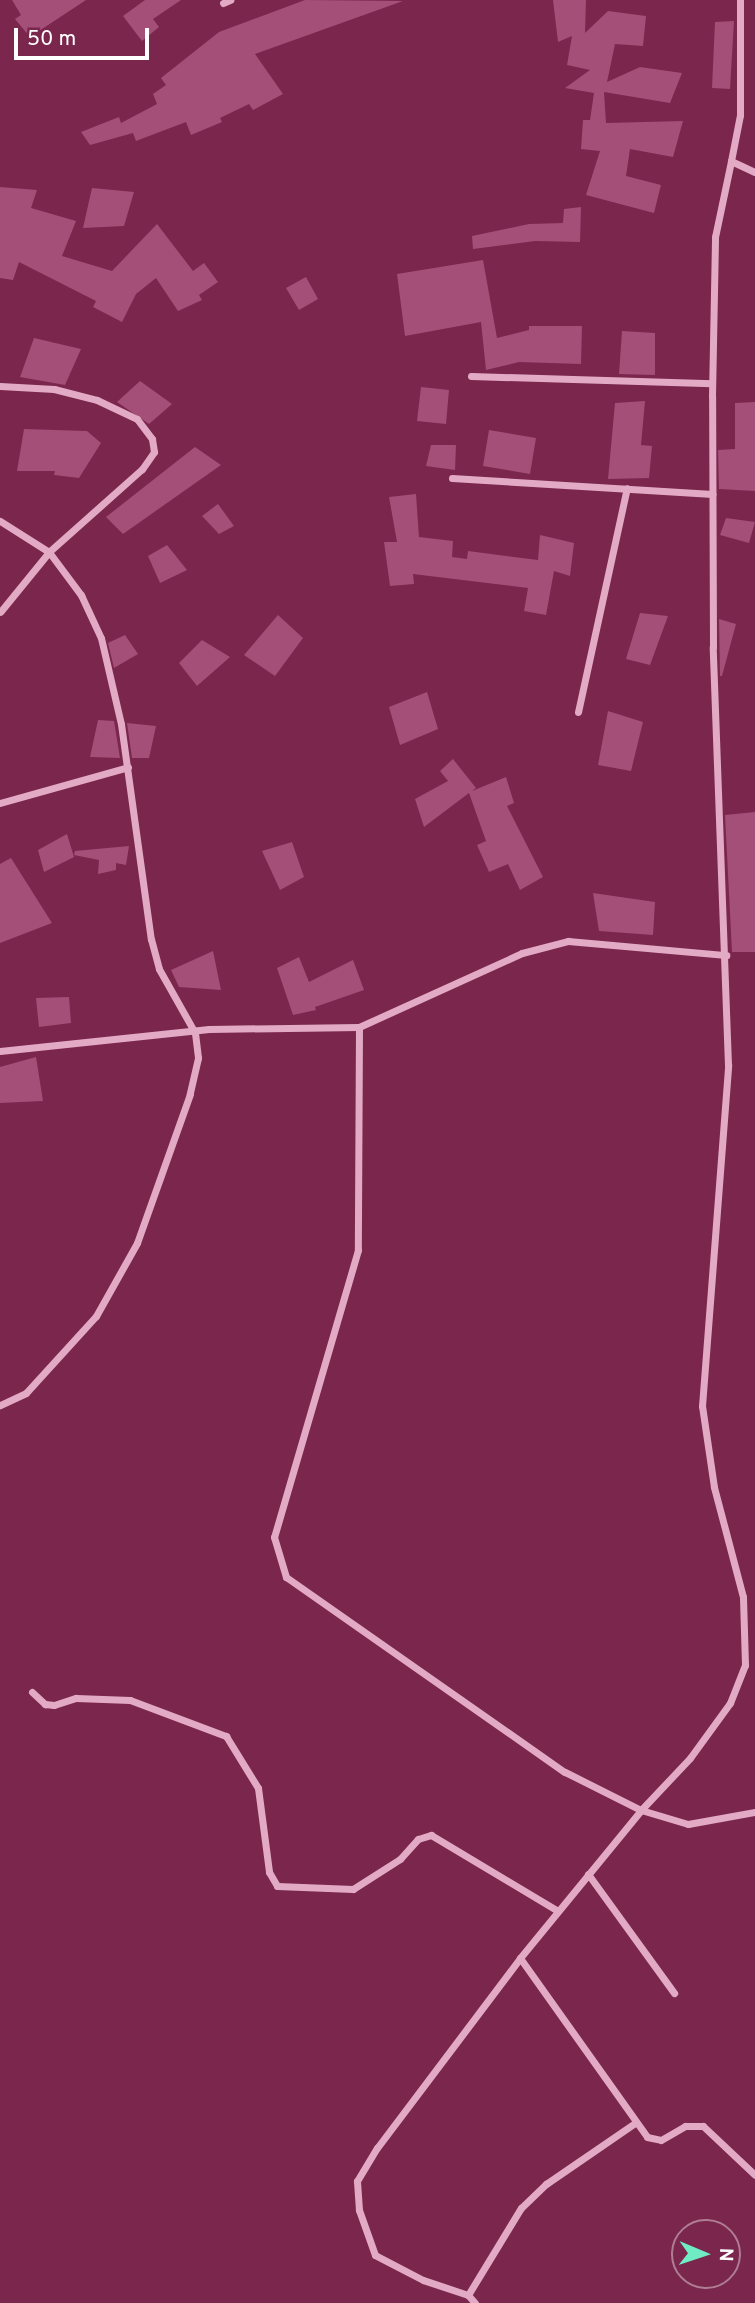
<!DOCTYPE html>
<html>
<head>
<meta charset="utf-8">
<style>
	body { margin:0 }
	#map { position:relative; width:755px; height:2303px; overflow:hidden; background:#7a264d; font-family:Overpass,sans-serif }
	div>[style] { position:absolute }
	.building>* { inset:0; background:#a34f77 }
	.minor>* { height:7px; margin:-3.5px; padding:0 3.5px; transform-origin:3.5px; border-radius:3.5px; background:#e3aac5 }
	span { translate:-50% -50%; white-space:nowrap; text-align:center; line-height:1.15; -webkit-text-stroke:5px #7a264d; paint-order:stroke }
	.north { position:absolute; left:671px; top:2219px; width:70px; height:70px; box-sizing:border-box; background:#7a264d; border:2px solid #af7d94; border-radius:50%; rotate:92deg; font-size:19px; font-weight:700; line-height:28px; text-align:center; color:#fff }
	.north::after { content:''; display:block; margin:auto; width:24px; height:32px; background:#70ecc5; clip-path:polygon(50% 0,100% 100%,50% 72%,0 100%) }
	.scale { position:absolute; left:14px; top:28px; width:135px; height:32px; box-sizing:border-box; border:4px solid #fff; border-top:0; padding-left:9px; font-size:21px; line-height:24px; white-space:nowrap; color:#fff; -webkit-text-stroke:5px #7a264d; paint-order:stroke }
</style>
</head>
<body>
<div id="map">
	<div class="building">
		<i style="clip-path:polygon(12px 0,86px 0,30px 37px,15px 19px,21px 15px)"></i>
		<i style="clip-path:polygon(145px 0,181px 0,153px 19px,159px 27px,142px 41px,123px 16px)"></i>
		<i style="clip-path:polygon(305px 0,403px 1px,255px 54px,283px 94px,253px 110px,249px 104px,220px 118px,222px 122px,191px 135px,186px 122px,136px 141px,133px 133px,90px 145px,81px 132px,119px 117px,121px 123px,157px 104px,153px 94px,166px 85px,161px 78px,219px 32px)"></i>
		<i style="clip-path:polygon(553px 0,586px 0,585px 33px,608px 11px,646px 16px,643px 46px,615px 44px,607px 82px,640px 67px,682px 73px,670px 103px,604px 92px,606px 123px,683px 121px,673px 157px,630px 149px,626px 176px,661px 185px,654px 213px,586px 195px,600px 151px,581px 149px,583px 120px,590px 120px,594px 93px,565px 88px,590px 70px,567px 65px,572px 36px,558px 42px)"></i>
		<i style="clip-path:polygon(734px 21px,730px 89px,712px 88px,715px 22px)"></i>
		<i style="clip-path:polygon(0 187px,37px 190px,31px 208px,76px 221px,62px 256px,112px 271px,157px 224px,193px 271px,204px 263px,218px 282px,199px 295px,202px 300px,178px 311px,156px 278px,136px 294px,122px 322px,93px 307px,96px 301px,19px 262px,13px 280px,0 278px)"></i>
		<i style="clip-path:polygon(92px 188px,134px 192px,124px 226px,83px 228px)"></i>
		<i style="clip-path:polygon(581px 207px,580px 242px,535px 241px,473px 249px,472px 236px,529px 224px,563px 223px,564px 209px)"></i>
		<i style="clip-path:polygon(483px 260px,497px 338px,529px 330px,529px 326px,582px 326px,581px 364px,519px 362px,486px 370px,481px 322px,405px 336px,397px 274px)"></i>
		<i style="clip-path:polygon(306px 277px,318px 299px,299px 310px,286px 288px)"></i>
		<i style="clip-path:polygon(622px 331px,655px 333px,655px 375px,619px 374px)"></i>
		<i style="clip-path:polygon(34px 338px,81px 349px,65px 385px,20px 377px)"></i>
		<i style="clip-path:polygon(140px 381px,172px 404px,149px 424px,117px 402px)"></i>
		<i style="clip-path:polygon(421px 387px,449px 390px,446px 424px,417px 421px)"></i>
		<i style="clip-path:polygon(645px 401px,641px 445px,652px 446px,649px 478px,608px 479px,615px 403px)"></i>
		<i style="clip-path:polygon(755px 402px,755px 491px,719px 489px,718px 450px,735px 449px,735px 403px)"></i>
		<i style="clip-path:polygon(24px 429px,87px 431px,101px 443px,79px 478px,54px 475px,55px 471px,17px 471px)"></i>
		<i style="clip-path:polygon(489px 430px,536px 438px,530px 474px,483px 466px)"></i>
		<i style="clip-path:polygon(431px 445px,456px 445px,455px 470px,426px 466px)"></i>
		<i style="clip-path:polygon(195px 447px,221px 465px,123px 534px,106px 517px)"></i>
		<i style="clip-path:polygon(416px 494px,419px 537px,453px 541px,452px 557px,467px 559px,468px 551px,538px 560px,540px 535px,574px 543px,570px 576px,554px 571px,546px 615px,524px 611px,528px 588px,413px 574px,414px 584px,390px 586px,384px 542px,397px 542px,389px 497px)"></i>
		<i style="clip-path:polygon(218px 504px,234px 526px,219px 534px,202px 516px)"></i>
		<i style="clip-path:polygon(726px 518px,755px 522px,749px 543px,720px 535px)"></i>
		<i style="clip-path:polygon(167px 545px,187px 570px,160px 583px,148px 556px)"></i>
		<i style="clip-path:polygon(640px 613px,668px 616px,650px 665px,626px 659px)"></i>
		<i style="clip-path:polygon(278px 615px,303px 638px,275px 676px,244px 655px)"></i>
		<i style="clip-path:polygon(719px 619px,736px 624px,722px 676px,720px 676px)"></i>
		<i style="clip-path:polygon(125px 635px,138px 654px,114px 668px,108px 643px)"></i>
		<i style="clip-path:polygon(202px 640px,230px 657px,197px 686px,179px 663px)"></i>
		<i style="clip-path:polygon(427px 692px,438px 729px,400px 745px,389px 707px)"></i>
		<i style="clip-path:polygon(608px 711px,643px 722px,631px 771px,598px 765px)"></i>
		<i style="clip-path:polygon(98px 720px,114px 721px,120px 758px,90px 757px)"></i>
		<i style="clip-path:polygon(127px 723px,156px 726px,149px 758px,132px 758px)"></i>
		<i style="clip-path:polygon(453px 759px,476px 788px,472px 791px,506px 777px,514px 803px,507px 806px,543px 877px,520px 890px,508px 864px,489px 872px,477px 845px,486px 841px,469px 793px,424px 827px,415px 799px,448px 781px,440px 771px)"></i>
		<i style="clip-path:polygon(755px 812px,755px 952px,732px 952px,725px 815px)"></i>
		<i style="clip-path:polygon(67px 834px,74px 857px,44px 872px,38px 850px)"></i>
		<i style="clip-path:polygon(292px 842px,304px 877px,280px 890px,262px 851px)"></i>
		<i style="clip-path:polygon(129px 846px,126px 865px,116px 863px,116px 870px,98px 874px,99px 860px,74px 855px,75px 851px)"></i>
		<i style="clip-path:polygon(11px 858px,52px 923px,0 943px,0 864px)"></i>
		<i style="clip-path:polygon(593px 893px,655px 902px,653px 935px,599px 931px)"></i>
		<i style="clip-path:polygon(213px 951px,221px 990px,179px 987px,171px 970px)"></i>
		<i style="clip-path:polygon(299px 957px,309px 982px,353px 960px,364px 990px,315px 1007px,316px 1010px,293px 1015px,277px 968px)"></i>
		<i style="clip-path:polygon(69px 997px,71px 1023px,39px 1027px,36px 998px)"></i>
		<i style="clip-path:polygon(36px 1057px,43px 1101px,0 1103px,0 1067px)"></i>
	</div>
	<div class="minor">
		<i style="left:740px;top:0;width:115px;rotate:90deg"></i>
		<i style="left:740px;top:115px;width:47px;rotate:101.1deg"></i>
		<i style="left:731px;top:161px;width:26px;rotate:25deg"></i>
		<i style="left:223px;top:3px;width:8px;rotate:-23deg"></i>
		<i style="left:471px;top:376px;width:241px;rotate:1.7deg"></i>
		<i style="left:0;top:386px;width:54px;rotate:3.2deg"></i>
		<i style="left:54px;top:389px;width:44px;rotate:14.3deg"></i>
		<i style="left:97px;top:400px;width:44px;rotate:25.4deg"></i>
		<i style="left:137px;top:419px;width:25px;rotate:53deg"></i>
		<i style="left:152px;top:439px;width:13px;rotate:81deg"></i>
		<i style="left:154px;top:452px;width:21px;rotate:125deg"></i>
		<i style="left:142px;top:469px;width:125px;rotate:138.3deg"></i>
		<i style="left:49px;top:552px;width:77px;rotate:129.2deg"></i>
		<i style="left:452px;top:478px;width:261px;rotate:3.5deg"></i>
		<i style="left:0;top:521px;width:58px;rotate:32.3deg"></i>
		<i style="left:49px;top:552px;width:54px;rotate:53.3deg"></i>
		<i style="left:81px;top:595px;width:47px;rotate:65.1deg"></i>
		<i style="left:101px;top:638px;width:88px;rotate:76.9deg"></i>
		<i style="left:121px;top:724px;width:217px;rotate:82.1deg"></i>
		<i style="left:151px;top:939px;width:31px;rotate:75deg"></i>
		<i style="left:159px;top:969px;width:73px;rotate:60.6deg"></i>
		<i style="left:195px;top:1033px;width:25px;rotate:83deg"></i>
		<i style="left:198px;top:1058px;width:37px;rotate:103deg"></i>
		<i style="left:190px;top:1094px;width:158px;rotate:109.6deg"></i>
		<i style="left:137px;top:1243px;width:84px;rotate:119.3deg"></i>
		<i style="left:96px;top:1316px;width:104px;rotate:132.3deg"></i>
		<i style="left:26px;top:1393px;width:29px;rotate:155deg"></i>
		<i style="left:578px;top:712px;width:229px;rotate:-77.7deg"></i>
		<i style="left:0;top:803px;width:133px;rotate:-15.7deg"></i>
		<i style="left:359px;top:1027px;width:223px;rotate:90.3deg"></i>
		<i style="left:358px;top:1250px;width:299px;rotate:106.3deg"></i>
		<i style="left:274px;top:1537px;width:42px;rotate:73.3deg"></i>
		<i style="left:286px;top:1577px;width:340px;rotate:35deg"></i>
		<i style="left:565px;top:1772px;width:85px;rotate:26.6deg"></i>
		<i style="left:641px;top:1810px;width:49px;rotate:16.6deg"></i>
		<i style="left:688px;top:1824px;width:68px;rotate:-10.2deg"></i>
		<i style="left:0;top:1051px;width:210px;rotate:-6deg"></i>
		<i style="left:209px;top:1029px;width:150px;rotate:-0.8deg"></i>
		<i style="left:359px;top:1027px;width:179px;rotate:-24.4deg"></i>
		<i style="left:522px;top:953px;width:48px;rotate:-14.6deg"></i>
		<i style="left:568px;top:941px;width:159px;rotate:5.1deg"></i>
		<i style="left:32px;top:1692px;width:18px;rotate:43deg"></i>
		<i style="left:45px;top:1704px;width:9px;rotate:6deg"></i>
		<i style="left:54px;top:1705px;width:23px;rotate:-18deg"></i>
		<i style="left:76px;top:1698px;width:54px;rotate:2.1deg"></i>
		<i style="left:130px;top:1700px;width:103px;rotate:20.6deg"></i>
		<i style="left:226px;top:1736px;width:61px;rotate:58.4deg"></i>
		<i style="left:258px;top:1788px;width:85px;rotate:82.5deg"></i>
		<i style="left:269px;top:1872px;width:16px;rotate:60deg"></i>
		<i style="left:277px;top:1886px;width:76px;rotate:2.3deg"></i>
		<i style="left:353px;top:1889px;width:56px;rotate:-32.6deg"></i>
		<i style="left:400px;top:1859px;width:27px;rotate:-48deg"></i>
		<i style="left:418px;top:1839px;width:14px;rotate:-17deg"></i>
		<i style="left:431px;top:1835px;width:148px;rotate:30.9deg"></i>
		<i style="left:588px;top:1874px;width:147px;rotate:54.1deg"></i>
		<i style="left:520px;top:1958px;width:219px;rotate:54.6deg"></i>
		<i style="left:647px;top:2137px;width:14px;rotate:12deg"></i>
		<i style="left:661px;top:2140px;width:28px;rotate:-30deg"></i>
		<i style="left:685px;top:2126px;width:18px"></i>
		<i style="left:703px;top:2126px;width:71px;rotate:43.3deg"></i>
		<i style="left:468px;top:2295px;width:102px;rotate:-58.7deg"></i>
		<i style="left:521px;top:2208px;width:35px;rotate:-44deg"></i>
		<i style="left:546px;top:2184px;width:108px;rotate:-34.4deg"></i>
		<i style="left:475px;top:2303px;width:11px;rotate:-131deg"></i>
		<i style="left:468px;top:2295px;width:47px;rotate:-161.6deg"></i>
		<i style="left:423px;top:2280px;width:54px;rotate:-152.5deg"></i>
		<i style="left:375px;top:2255px;width:48px;rotate:-109.6deg"></i>
		<i style="left:359px;top:2210px;width:29px;rotate:-94deg"></i>
		<i style="left:357px;top:2181px;width:39px;rotate:-59deg"></i>
		<i style="left:377px;top:2148px;width:238px;rotate:-53deg"></i>
		<i style="left:520px;top:1958px;width:191px;rotate:-50.7deg"></i>
		<i style="left:641px;top:1810px;width:71px;rotate:-46.7deg"></i>
		<i style="left:690px;top:1758px;width:68px;rotate:-54deg"></i>
		<i style="left:730px;top:1703px;width:41px;rotate:-68.5deg"></i>
		<i style="left:745px;top:1665px;width:68px;rotate:-91.7deg"></i>
		<i style="left:743px;top:1597px;width:114px;rotate:-104.8deg"></i>
		<i style="left:714px;top:1487px;width:82px;rotate:-98.4deg"></i>
		<i style="left:702px;top:1406px;width:342px;rotate:-85.6deg"></i>
		<i style="left:728px;top:1065px;width:418px;rotate:-92.1deg"></i>
		<i style="left:713px;top:647px;width:251px;rotate:-90.2deg"></i>
		<i style="left:712px;top:396px;width:159px;rotate:-88.9deg"></i>
		<i style="left:715px;top:237px;width:78px;rotate:-78.1deg"></i>
	</div>
	<div class="north">N</div>
	<div class="scale">50 m</div>
</div>
</body>
</html>
